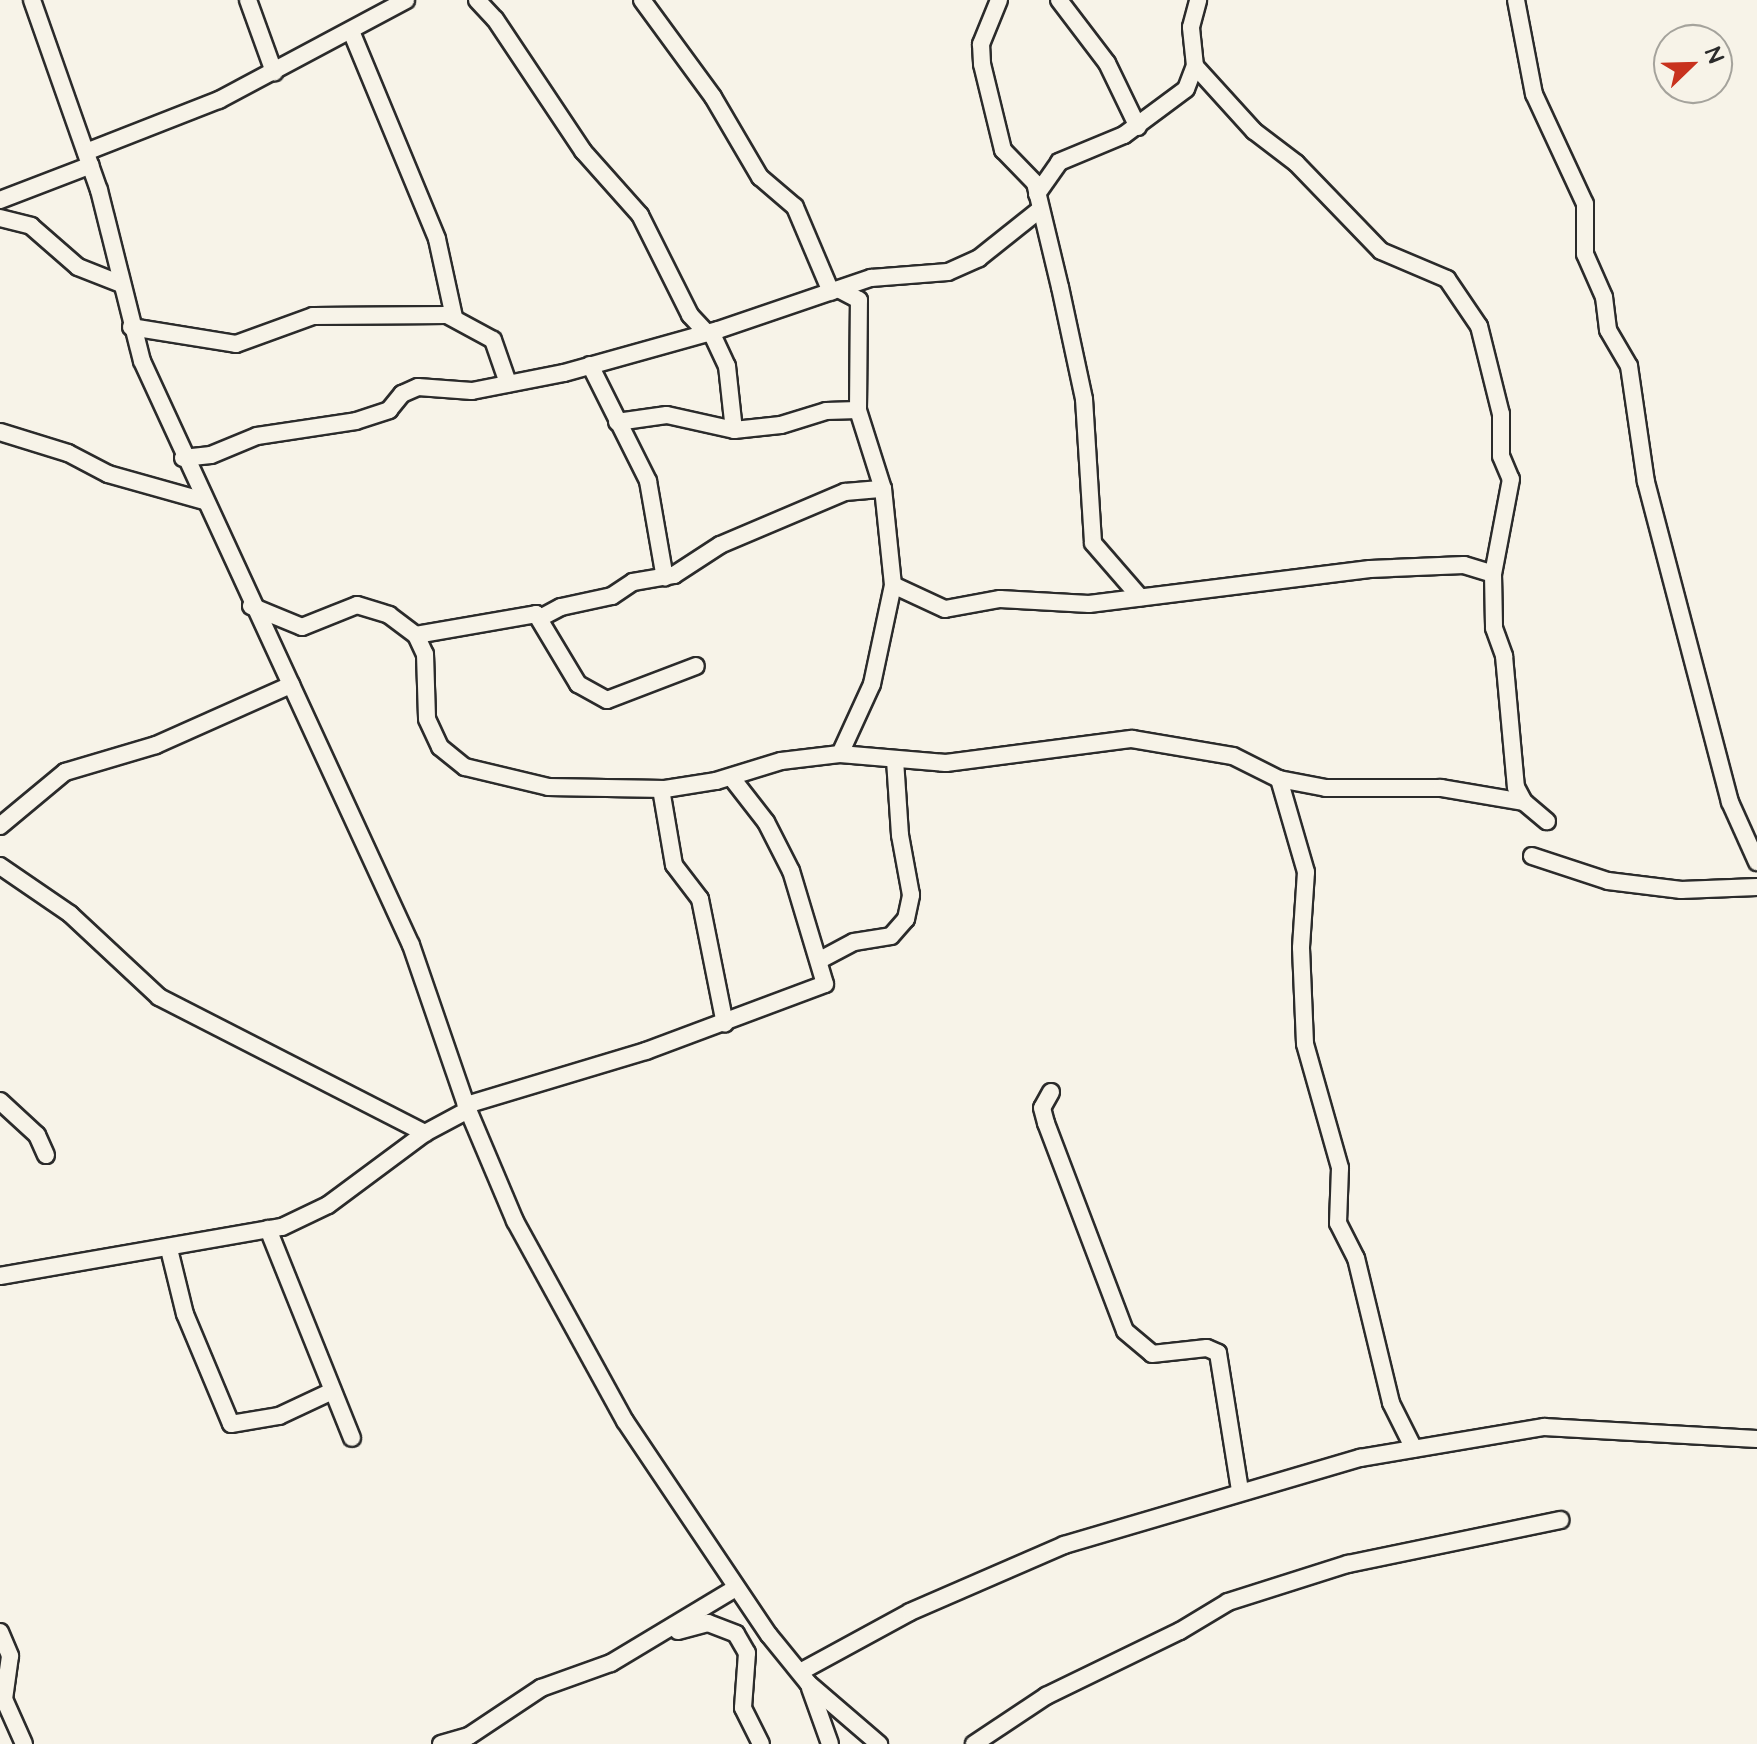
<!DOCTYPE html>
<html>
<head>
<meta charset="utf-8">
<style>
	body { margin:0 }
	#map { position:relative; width:1757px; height:1744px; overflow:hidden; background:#f7f3e8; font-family:"Architects Daughter",sans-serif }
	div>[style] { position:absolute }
	.roads { filter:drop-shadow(2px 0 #2b2b2b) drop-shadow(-2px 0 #2b2b2b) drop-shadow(0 2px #2b2b2b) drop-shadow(0 -2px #2b2b2b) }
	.minor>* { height:16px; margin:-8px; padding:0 8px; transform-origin:8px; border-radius:8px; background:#f7f3e8 }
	span { translate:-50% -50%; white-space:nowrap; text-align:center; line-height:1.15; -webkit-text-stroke:6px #f7f3e8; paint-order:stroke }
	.north { position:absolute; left:1653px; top:24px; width:80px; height:80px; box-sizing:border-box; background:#f7f3e8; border:2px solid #a5a39c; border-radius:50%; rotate:67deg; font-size:22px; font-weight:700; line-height:32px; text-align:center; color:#2b2b2b }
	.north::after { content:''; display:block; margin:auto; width:28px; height:36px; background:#c8321e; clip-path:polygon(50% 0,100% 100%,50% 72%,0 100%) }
</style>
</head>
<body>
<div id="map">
	<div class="roads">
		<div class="minor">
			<i style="left:32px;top:0;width:201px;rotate:70.6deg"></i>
			<i style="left:99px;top:190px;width:176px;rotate:75.9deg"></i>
			<i style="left:142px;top:361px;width:643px;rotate:65.27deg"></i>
			<i style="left:411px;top:945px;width:169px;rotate:71deg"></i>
			<i style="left:466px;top:1105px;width:126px;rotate:67.1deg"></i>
			<i style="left:515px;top:1221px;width:228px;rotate:61.2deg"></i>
			<i style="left:625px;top:1421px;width:258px;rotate:56.1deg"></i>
			<i style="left:769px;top:1635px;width:62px;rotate:50.9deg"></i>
			<i style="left:808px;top:1683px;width:94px;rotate:40.7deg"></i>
			<i style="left:248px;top:0;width:77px;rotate:70.1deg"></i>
			<i style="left:477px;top:0;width:26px;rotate:47deg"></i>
			<i style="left:495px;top:19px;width:159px;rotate:56.3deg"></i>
			<i style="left:583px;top:151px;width:86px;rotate:48.3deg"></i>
			<i style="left:640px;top:215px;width:112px;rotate:63.4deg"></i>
			<i style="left:690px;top:315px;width:25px;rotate:47deg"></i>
			<i style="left:642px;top:0;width:120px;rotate:53.8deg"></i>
			<i style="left:713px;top:97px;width:93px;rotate:59.6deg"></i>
			<i style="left:760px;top:177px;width:46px;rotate:40.6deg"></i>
			<i style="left:795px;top:207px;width:92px;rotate:67deg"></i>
			<i style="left:999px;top:0;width:48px;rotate:112.2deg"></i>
			<i style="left:981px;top:44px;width:20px;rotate:87deg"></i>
			<i style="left:982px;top:64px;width:89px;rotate:76.3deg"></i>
			<i style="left:1003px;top:150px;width:46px;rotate:45.9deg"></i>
			<i style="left:1035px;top:183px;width:107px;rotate:76.5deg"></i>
			<i style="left:1060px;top:287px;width:115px;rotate:77.9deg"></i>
			<i style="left:1084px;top:399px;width:144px;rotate:86.4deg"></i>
			<i style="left:1093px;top:543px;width:72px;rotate:49deg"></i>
			<i style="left:1059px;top:0;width:79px;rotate:52.7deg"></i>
			<i style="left:1107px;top:63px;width:71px;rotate:64.2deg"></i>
			<i style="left:1516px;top:0;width:96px;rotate:79.2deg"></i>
			<i style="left:1534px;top:94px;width:121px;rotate:65.1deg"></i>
			<i style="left:1585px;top:204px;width:50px;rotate:90deg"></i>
			<i style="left:1585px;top:254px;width:47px;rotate:66.2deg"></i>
			<i style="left:1604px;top:297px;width:33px;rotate:83deg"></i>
			<i style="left:1608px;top:330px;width:42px;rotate:59.7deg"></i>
			<i style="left:1629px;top:366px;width:117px;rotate:81.7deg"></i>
			<i style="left:1646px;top:482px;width:331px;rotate:75.3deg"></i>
			<i style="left:1730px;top:802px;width:66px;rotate:65.8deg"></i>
			<i style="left:351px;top:31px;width:225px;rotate:67.5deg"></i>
			<i style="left:437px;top:239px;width:80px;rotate:77.7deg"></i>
			<i style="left:1195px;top:66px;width:88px;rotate:47.8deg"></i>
			<i style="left:1254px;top:131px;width:53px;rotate:37.3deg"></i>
			<i style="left:1296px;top:163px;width:122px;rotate:46deg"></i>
			<i style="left:1381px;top:251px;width:72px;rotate:23deg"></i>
			<i style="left:1447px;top:279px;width:57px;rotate:55.8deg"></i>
			<i style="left:1479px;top:326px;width:91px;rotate:76deg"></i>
			<i style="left:1501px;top:414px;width:42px;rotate:90deg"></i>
			<i style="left:1501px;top:456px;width:25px;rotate:67deg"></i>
			<i style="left:1511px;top:479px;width:97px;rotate:100.7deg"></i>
			<i style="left:1493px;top:574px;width:54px;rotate:88.9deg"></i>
			<i style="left:1494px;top:628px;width:30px;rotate:70deg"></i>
			<i style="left:1504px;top:656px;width:132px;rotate:84.8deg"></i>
			<i style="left:1516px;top:787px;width:17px;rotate:62deg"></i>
			<i style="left:1524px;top:802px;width:30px;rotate:40deg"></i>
			<i style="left:86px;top:152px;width:143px;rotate:-21.4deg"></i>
			<i style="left:219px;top:100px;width:212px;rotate:-28.1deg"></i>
			<i style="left:1037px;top:194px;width:39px;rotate:-55deg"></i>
			<i style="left:1059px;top:162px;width:70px;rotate:-22.6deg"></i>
			<i style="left:1124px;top:135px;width:77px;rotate:-36.6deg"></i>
			<i style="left:1186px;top:89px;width:25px;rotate:-69deg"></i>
			<i style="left:1195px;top:66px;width:39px;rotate:-96deg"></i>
			<i style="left:1191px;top:27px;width:28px;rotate:-75deg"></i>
			<i style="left:0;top:200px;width:97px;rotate:-21deg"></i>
			<i style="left:0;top:218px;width:32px;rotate:14deg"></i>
			<i style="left:31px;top:226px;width:62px;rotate:41.1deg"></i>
			<i style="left:78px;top:267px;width:46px;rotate:21.6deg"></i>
			<i style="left:131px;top:327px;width:106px;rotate:9.2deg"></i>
			<i style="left:236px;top:344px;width:82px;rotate:-20deg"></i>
			<i style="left:313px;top:316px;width:134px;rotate:-0.4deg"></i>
			<i style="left:447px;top:315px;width:52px;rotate:28.5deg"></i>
			<i style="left:493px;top:340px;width:46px;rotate:70.8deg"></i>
			<i style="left:711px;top:332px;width:38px;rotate:65deg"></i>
			<i style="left:727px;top:366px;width:64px;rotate:83.8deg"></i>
			<i style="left:590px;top:365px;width:130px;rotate:63.4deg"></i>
			<i style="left:648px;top:481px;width:98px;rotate:80.1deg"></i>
			<i style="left:617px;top:422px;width:50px;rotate:-8deg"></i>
			<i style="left:667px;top:415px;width:69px;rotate:12.6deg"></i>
			<i style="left:734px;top:430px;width:47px;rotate:-6.1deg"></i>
			<i style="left:781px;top:425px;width:47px;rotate:-17.3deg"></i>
			<i style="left:826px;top:411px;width:32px;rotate:-2deg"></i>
			<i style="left:0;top:432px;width:71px;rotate:17.2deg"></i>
			<i style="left:68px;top:453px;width:45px;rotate:27.7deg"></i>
			<i style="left:108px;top:474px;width:100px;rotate:15.7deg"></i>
			<i style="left:183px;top:458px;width:28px;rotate:-6deg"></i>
			<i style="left:211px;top:455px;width:50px;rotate:-22.4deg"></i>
			<i style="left:257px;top:436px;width:100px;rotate:-8.6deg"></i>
			<i style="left:356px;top:421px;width:35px;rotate:-18deg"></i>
			<i style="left:389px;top:410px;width:21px;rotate:-51deg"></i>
			<i style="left:402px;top:394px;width:17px;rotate:-24deg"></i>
			<i style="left:418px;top:387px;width:54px;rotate:4.2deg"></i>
			<i style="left:472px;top:391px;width:94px;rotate:-11.1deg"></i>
			<i style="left:564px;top:373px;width:160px;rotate:-15.6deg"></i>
			<i style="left:718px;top:330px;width:162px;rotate:-18.8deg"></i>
			<i style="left:871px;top:278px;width:77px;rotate:-4.5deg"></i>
			<i style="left:948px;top:272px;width:34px;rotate:-24deg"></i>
			<i style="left:979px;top:258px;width:75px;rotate:-38.5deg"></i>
			<i style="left:893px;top:585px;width:57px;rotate:24.8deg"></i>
			<i style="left:945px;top:609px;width:56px;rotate:-10.3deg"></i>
			<i style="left:1000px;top:599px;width:89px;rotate:3.2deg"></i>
			<i style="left:1089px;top:604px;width:283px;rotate:-7.1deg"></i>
			<i style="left:1370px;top:569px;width:94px;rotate:-2.4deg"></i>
			<i style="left:1464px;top:565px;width:30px;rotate:17deg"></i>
			<i style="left:251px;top:606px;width:55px;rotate:22.4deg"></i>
			<i style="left:302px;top:627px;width:59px;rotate:-21.8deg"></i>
			<i style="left:357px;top:605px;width:34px;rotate:17deg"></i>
			<i style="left:389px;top:615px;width:34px;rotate:37deg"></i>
			<i style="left:416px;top:635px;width:21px;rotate:65deg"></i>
			<i style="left:425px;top:654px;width:65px;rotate:88.2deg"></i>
			<i style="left:427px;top:719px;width:31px;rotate:65deg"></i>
			<i style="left:440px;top:747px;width:32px;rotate:39deg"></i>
			<i style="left:465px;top:767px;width:85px;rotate:13.5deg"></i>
			<i style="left:548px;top:787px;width:117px;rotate:1deg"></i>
			<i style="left:665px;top:789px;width:52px;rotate:-8.9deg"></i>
			<i style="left:716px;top:781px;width:68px;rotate:-17.1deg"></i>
			<i style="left:781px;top:761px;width:59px;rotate:-6.8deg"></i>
			<i style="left:840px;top:754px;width:106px;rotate:4.9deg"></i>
			<i style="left:946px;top:763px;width:188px;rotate:-7.4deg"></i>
			<i style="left:1132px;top:739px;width:102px;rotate:9.6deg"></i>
			<i style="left:1233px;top:756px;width:51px;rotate:26.6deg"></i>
			<i style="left:1279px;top:779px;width:48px;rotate:10.8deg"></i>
			<i style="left:1326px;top:788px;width:115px"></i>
			<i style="left:1441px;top:788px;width:84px;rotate:9.6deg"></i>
			<i style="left:542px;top:617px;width:21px;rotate:-28deg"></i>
			<i style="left:561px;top:607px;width:52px;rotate:-12.2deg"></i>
			<i style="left:612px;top:596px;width:25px;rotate:-34deg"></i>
			<i style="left:633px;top:582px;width:42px;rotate:-9.7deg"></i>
			<i style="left:674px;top:575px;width:55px;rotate:-33.1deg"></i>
			<i style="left:720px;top:545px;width:136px;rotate:-23deg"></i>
			<i style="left:845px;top:492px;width:38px;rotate:-5deg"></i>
			<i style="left:416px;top:635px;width:122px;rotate:-9.9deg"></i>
			<i style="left:536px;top:614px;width:82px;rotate:59deg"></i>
			<i style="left:578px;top:684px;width:33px;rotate:29deg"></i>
			<i style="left:607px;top:700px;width:95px;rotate:-20.9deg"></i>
			<i style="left:840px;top:754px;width:77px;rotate:-65.4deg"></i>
			<i style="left:872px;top:684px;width:101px;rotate:-78deg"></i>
			<i style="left:893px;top:585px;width:97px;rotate:-95.9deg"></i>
			<i style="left:883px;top:489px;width:83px;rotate:-107.6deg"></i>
			<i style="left:858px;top:410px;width:110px;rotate:-89.5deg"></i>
			<i style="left:859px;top:300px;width:21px;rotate:-152deg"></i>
			<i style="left:1279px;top:779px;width:97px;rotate:73.8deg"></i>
			<i style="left:1306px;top:872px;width:76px;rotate:93.8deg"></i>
			<i style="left:1301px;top:948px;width:96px;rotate:87.6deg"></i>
			<i style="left:1305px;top:1044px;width:129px;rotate:74.2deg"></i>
			<i style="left:1340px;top:1168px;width:55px;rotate:92.1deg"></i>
			<i style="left:1338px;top:1223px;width:39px;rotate:63deg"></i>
			<i style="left:1356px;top:1258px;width:149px;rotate:76.4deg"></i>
			<i style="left:1391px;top:1403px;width:51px;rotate:63.4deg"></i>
			<i style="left:661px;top:789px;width:77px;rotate:80.3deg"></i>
			<i style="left:674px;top:865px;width:43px;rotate:52.6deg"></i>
			<i style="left:700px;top:899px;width:127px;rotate:78.7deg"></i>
			<i style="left:0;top:826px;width:85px;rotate:-39.7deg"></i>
			<i style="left:65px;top:772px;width:95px;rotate:-16.5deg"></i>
			<i style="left:156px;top:745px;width:148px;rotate:-24deg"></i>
			<i style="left:1532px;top:856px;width:80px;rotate:18.2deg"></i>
			<i style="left:1608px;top:881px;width:74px;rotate:7deg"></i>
			<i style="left:1681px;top:890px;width:76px;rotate:-2.3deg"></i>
			<i style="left:0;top:866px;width:85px;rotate:34.4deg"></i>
			<i style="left:70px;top:914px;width:122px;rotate:43deg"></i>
			<i style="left:159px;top:997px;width:299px;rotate:27.1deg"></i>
			<i style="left:820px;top:960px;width:38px;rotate:-28deg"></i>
			<i style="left:854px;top:942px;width:37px;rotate:-9deg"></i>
			<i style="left:891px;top:936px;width:23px;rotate:-49deg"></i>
			<i style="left:906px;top:919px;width:25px;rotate:-78deg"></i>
			<i style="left:911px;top:895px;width:61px;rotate:-100.4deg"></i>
			<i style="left:900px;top:835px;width:75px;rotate:-93.8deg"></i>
			<i style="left:1051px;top:1092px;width:18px;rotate:119deg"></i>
			<i style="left:1042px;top:1108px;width:16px;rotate:75deg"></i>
			<i style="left:1046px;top:1123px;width:222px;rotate:69.2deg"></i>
			<i style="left:1125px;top:1331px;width:35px;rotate:40deg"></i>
			<i style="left:1152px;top:1354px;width:55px;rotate:-6.2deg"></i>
			<i style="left:1207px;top:1348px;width:12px;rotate:24deg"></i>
			<i style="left:1218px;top:1353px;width:139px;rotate:80.9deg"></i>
			<i style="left:0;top:1101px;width:50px;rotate:42.6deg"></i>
			<i style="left:37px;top:1135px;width:22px;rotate:66deg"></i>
			<i style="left:466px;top:1105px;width:188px;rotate:-16.7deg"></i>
			<i style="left:646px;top:1051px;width:191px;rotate:-20.5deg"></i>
			<i style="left:825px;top:984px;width:118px;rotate:-106.7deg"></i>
			<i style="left:791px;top:871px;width:55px;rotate:-117deg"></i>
			<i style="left:766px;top:822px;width:57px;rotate:-127.9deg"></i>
			<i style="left:268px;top:1229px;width:225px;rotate:68.1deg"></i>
			<i style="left:169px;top:1249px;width:67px;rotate:76.2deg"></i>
			<i style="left:185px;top:1314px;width:119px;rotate:67.3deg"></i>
			<i style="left:231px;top:1424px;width:49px;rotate:-9.5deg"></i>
			<i style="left:279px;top:1416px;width:56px;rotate:-25.2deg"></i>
			<i style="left:0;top:1276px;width:286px;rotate:-9.9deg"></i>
			<i style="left:282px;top:1227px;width:51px;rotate:-25.6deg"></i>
			<i style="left:328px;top:1205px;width:121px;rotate:-36.6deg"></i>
			<i style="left:425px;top:1133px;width:49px;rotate:-28.1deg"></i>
			<i style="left:678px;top:1631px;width:31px;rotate:-15deg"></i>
			<i style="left:708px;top:1623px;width:30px;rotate:21deg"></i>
			<i style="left:736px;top:1634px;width:22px;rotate:60deg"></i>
			<i style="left:747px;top:1653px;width:55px;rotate:94.2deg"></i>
			<i style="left:743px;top:1708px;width:40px;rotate:63.4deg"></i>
			<i style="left:0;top:1632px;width:26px;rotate:67deg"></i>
			<i style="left:10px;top:1656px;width:43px;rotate:97.9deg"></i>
			<i style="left:4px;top:1699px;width:49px;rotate:66deg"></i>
			<i style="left:800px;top:1672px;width:125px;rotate:-28.6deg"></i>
			<i style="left:910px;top:1612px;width:168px;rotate:-23.5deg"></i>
			<i style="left:1064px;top:1545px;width:309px;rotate:-16.4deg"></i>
			<i style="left:1360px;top:1458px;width:187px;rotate:-9.6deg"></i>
			<i style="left:1544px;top:1427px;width:213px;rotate:3.2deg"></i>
			<i style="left:810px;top:1688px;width:59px;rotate:70.3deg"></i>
			<i style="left:441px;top:1744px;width:29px;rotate:-16deg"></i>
			<i style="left:469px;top:1736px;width:87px;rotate:-33.7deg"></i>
			<i style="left:541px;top:1688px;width:74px;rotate:-19.7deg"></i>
			<i style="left:611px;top:1663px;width:146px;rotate:-31deg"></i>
			<i style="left:974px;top:1744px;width:87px;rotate:-33.7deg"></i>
			<i style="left:1046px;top:1696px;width:149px;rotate:-25.9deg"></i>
			<i style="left:1180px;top:1631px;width:56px;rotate:-31.1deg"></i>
			<i style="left:1228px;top:1602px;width:126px;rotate:-17.6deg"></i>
			<i style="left:1348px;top:1564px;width:217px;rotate:-11.7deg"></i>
		</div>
	</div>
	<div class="north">N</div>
</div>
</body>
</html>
